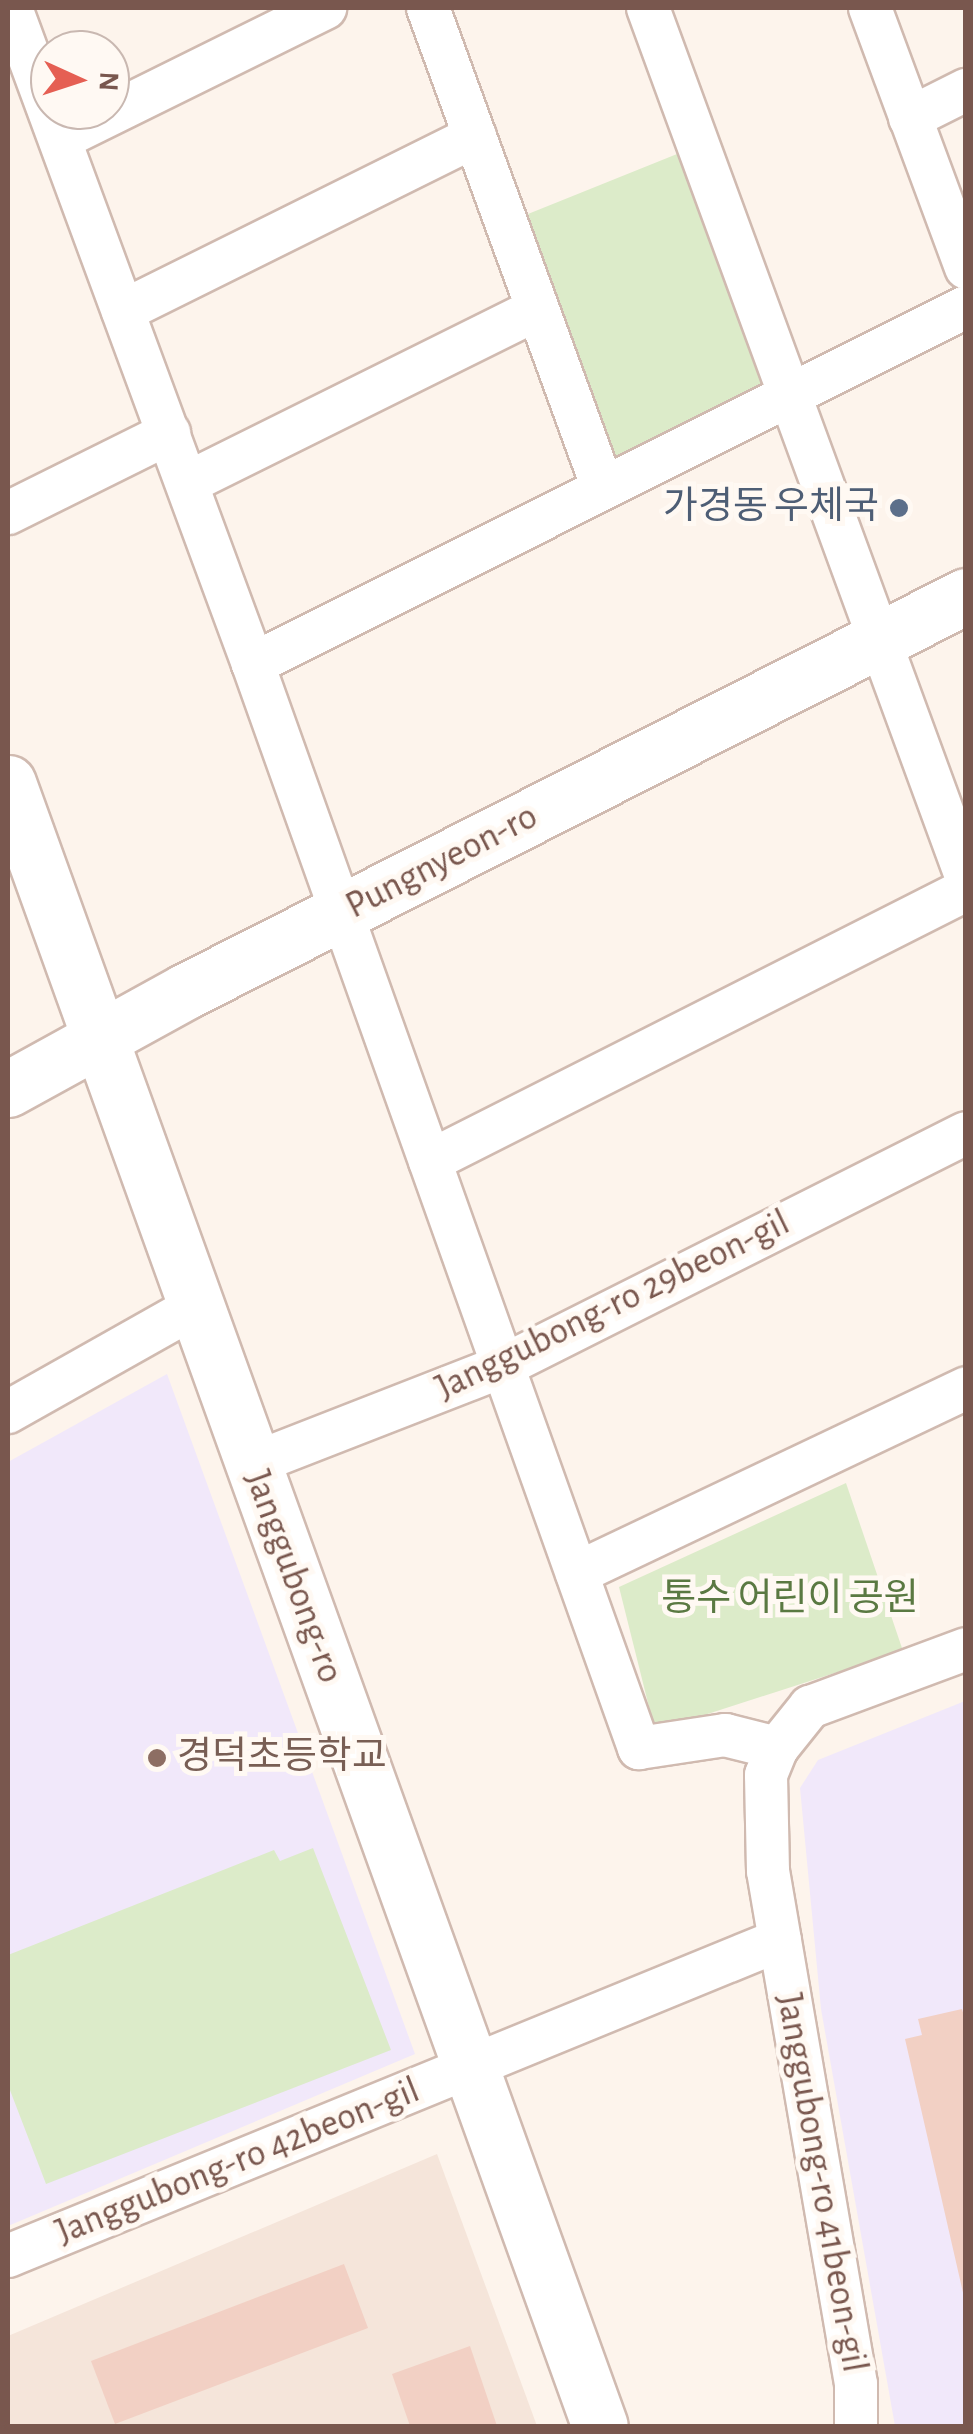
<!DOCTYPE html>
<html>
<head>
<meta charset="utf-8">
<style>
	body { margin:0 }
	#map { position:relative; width:973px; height:2434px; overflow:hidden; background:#fdf4ec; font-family:"Alegreya Sans","Noto Sans KR",sans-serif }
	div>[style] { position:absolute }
	.residential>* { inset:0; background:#f5e5da }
	.education>* { inset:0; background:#f1e8fa }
	.green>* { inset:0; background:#dcebc9 }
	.building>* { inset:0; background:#f2d0c4 }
	.roads { filter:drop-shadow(2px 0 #d0bab0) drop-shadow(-2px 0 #d0bab0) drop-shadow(0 2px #d0bab0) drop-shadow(0 -2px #d0bab0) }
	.street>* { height:42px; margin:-21px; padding:0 21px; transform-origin:21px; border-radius:21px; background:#fff }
	.secondary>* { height:55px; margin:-27.5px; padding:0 27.5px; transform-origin:27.5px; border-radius:27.5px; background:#fff }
	.dots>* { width:28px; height:28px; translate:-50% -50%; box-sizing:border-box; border:5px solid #fff9f3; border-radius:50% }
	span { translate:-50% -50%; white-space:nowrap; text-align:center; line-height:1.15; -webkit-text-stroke:10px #fff9f3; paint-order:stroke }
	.service-label { font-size:38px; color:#4e5e75 }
	.right { translate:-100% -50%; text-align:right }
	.street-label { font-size:38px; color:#79574e }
	.park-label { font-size:38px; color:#5a7942 }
	.education-label { font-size:38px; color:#785e54 }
	.left { translate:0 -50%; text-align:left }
	.frame { position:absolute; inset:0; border:10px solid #79574e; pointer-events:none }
	.north { position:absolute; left:30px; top:30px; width:100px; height:100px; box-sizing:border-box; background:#fff9f3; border:2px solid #c9b8b1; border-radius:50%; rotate:93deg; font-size:28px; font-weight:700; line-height:40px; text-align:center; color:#79574e }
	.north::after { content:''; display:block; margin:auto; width:35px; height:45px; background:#e55f53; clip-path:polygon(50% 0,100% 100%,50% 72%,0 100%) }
</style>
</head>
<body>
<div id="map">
	<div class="residential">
		<i style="clip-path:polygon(437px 2154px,537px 2426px,8px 2426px,8px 2336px)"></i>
	</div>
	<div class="education">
		<i style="clip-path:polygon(167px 1374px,415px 2054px,8px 2226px,8px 1462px)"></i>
		<i style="clip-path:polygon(965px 1701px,965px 2426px,895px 2426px,821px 2009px,800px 1788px,818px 1760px)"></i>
	</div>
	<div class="green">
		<i style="clip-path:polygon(682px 152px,767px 390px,615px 464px,528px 214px)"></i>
		<i style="clip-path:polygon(846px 1483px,903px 1651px,655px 1731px,619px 1587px)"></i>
		<i style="clip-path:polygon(313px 1848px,391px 2050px,46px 2184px,8px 2085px,8px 1955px,274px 1850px,280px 1861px)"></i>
	</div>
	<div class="building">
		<i style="clip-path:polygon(962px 2009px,966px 2023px,964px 2297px,905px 2039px,922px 2035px,918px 2019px)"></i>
		<i style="clip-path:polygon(344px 2264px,368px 2328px,115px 2424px,91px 2361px)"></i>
		<i style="clip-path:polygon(470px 2346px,497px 2426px,410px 2426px,392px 2374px)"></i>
	</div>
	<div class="roads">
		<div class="street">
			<i style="left:11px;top:8px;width:699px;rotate:69.75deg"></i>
			<i style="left:253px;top:664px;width:1151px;rotate:70.4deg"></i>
			<i style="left:639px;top:1748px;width:87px;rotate:-8.6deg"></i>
			<i style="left:725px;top:1735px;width:54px;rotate:14deg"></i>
			<i style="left:428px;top:8px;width:511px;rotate:69.97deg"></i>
			<i style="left:648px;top:8px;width:924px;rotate:69.88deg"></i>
			<i style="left:870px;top:8px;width:277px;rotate:69.7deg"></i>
			<i style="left:910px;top:118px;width:63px;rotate:-26.6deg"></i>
			<i style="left:60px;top:139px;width:296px;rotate:-26.3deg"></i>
			<i style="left:123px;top:311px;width:393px;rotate:-26.4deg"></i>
			<i style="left:187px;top:483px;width:391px;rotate:-26.4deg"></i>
			<i style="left:8px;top:513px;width:180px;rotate:-26.4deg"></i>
			<i style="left:253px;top:664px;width:797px;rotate:-26.6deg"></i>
			<i style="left:430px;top:1161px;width:601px;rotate:-26.82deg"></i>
			<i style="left:8px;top:1412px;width:216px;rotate:-29.4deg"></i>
			<i style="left:252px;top:1464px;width:269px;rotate:-21.3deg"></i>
			<i style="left:503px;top:1366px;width:518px;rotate:-26.71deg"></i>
			<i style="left:577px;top:1573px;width:431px;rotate:-25.4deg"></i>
			<i style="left:8px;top:2256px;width:834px;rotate:-22.26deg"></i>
			<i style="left:856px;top:2426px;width:42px;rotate:-90deg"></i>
			<i style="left:856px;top:2384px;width:520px;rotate:-99.73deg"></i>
			<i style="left:768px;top:1871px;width:96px;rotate:-91.2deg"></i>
			<i style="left:766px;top:1775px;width:29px;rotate:-68deg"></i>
			<i style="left:777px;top:1748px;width:53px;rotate:-51.2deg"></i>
			<i style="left:810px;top:1707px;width:166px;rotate:-20.4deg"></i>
		</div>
		<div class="secondary">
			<i style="left:8px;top:783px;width:1746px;rotate:70.19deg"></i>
			<i style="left:8px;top:1089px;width:203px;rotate:-28.8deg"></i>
			<i style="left:186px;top:991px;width:874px;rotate:-26.86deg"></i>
		</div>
	</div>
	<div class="dots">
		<i style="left:899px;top:508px;background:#5c6f8a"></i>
		<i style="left:157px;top:1758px;background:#8d6e63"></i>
	</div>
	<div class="service-label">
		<span class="right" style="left:879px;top:508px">가경동 우체국</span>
	</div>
	<div class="street-label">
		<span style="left:442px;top:862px;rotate:-27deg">Pungnyeon-ro</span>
		<span style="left:613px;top:1306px;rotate:-26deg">Janggubong-ro 29beon-gil</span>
		<span style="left:293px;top:1577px;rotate:70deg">Janggubong-ro</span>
		<span style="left:238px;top:2162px;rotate:-22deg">Janggubong-ro 42beon-gil</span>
		<span style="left:821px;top:2183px;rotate:80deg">Janggubong-ro 41beon-gil</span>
	</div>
	<div class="park-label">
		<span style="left:790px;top:1600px">통수 어린이 공원</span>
	</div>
	<div class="education-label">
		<span class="left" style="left:177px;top:1758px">경덕초등학교</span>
	</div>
	<div class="frame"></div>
	<div class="north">N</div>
</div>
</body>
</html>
